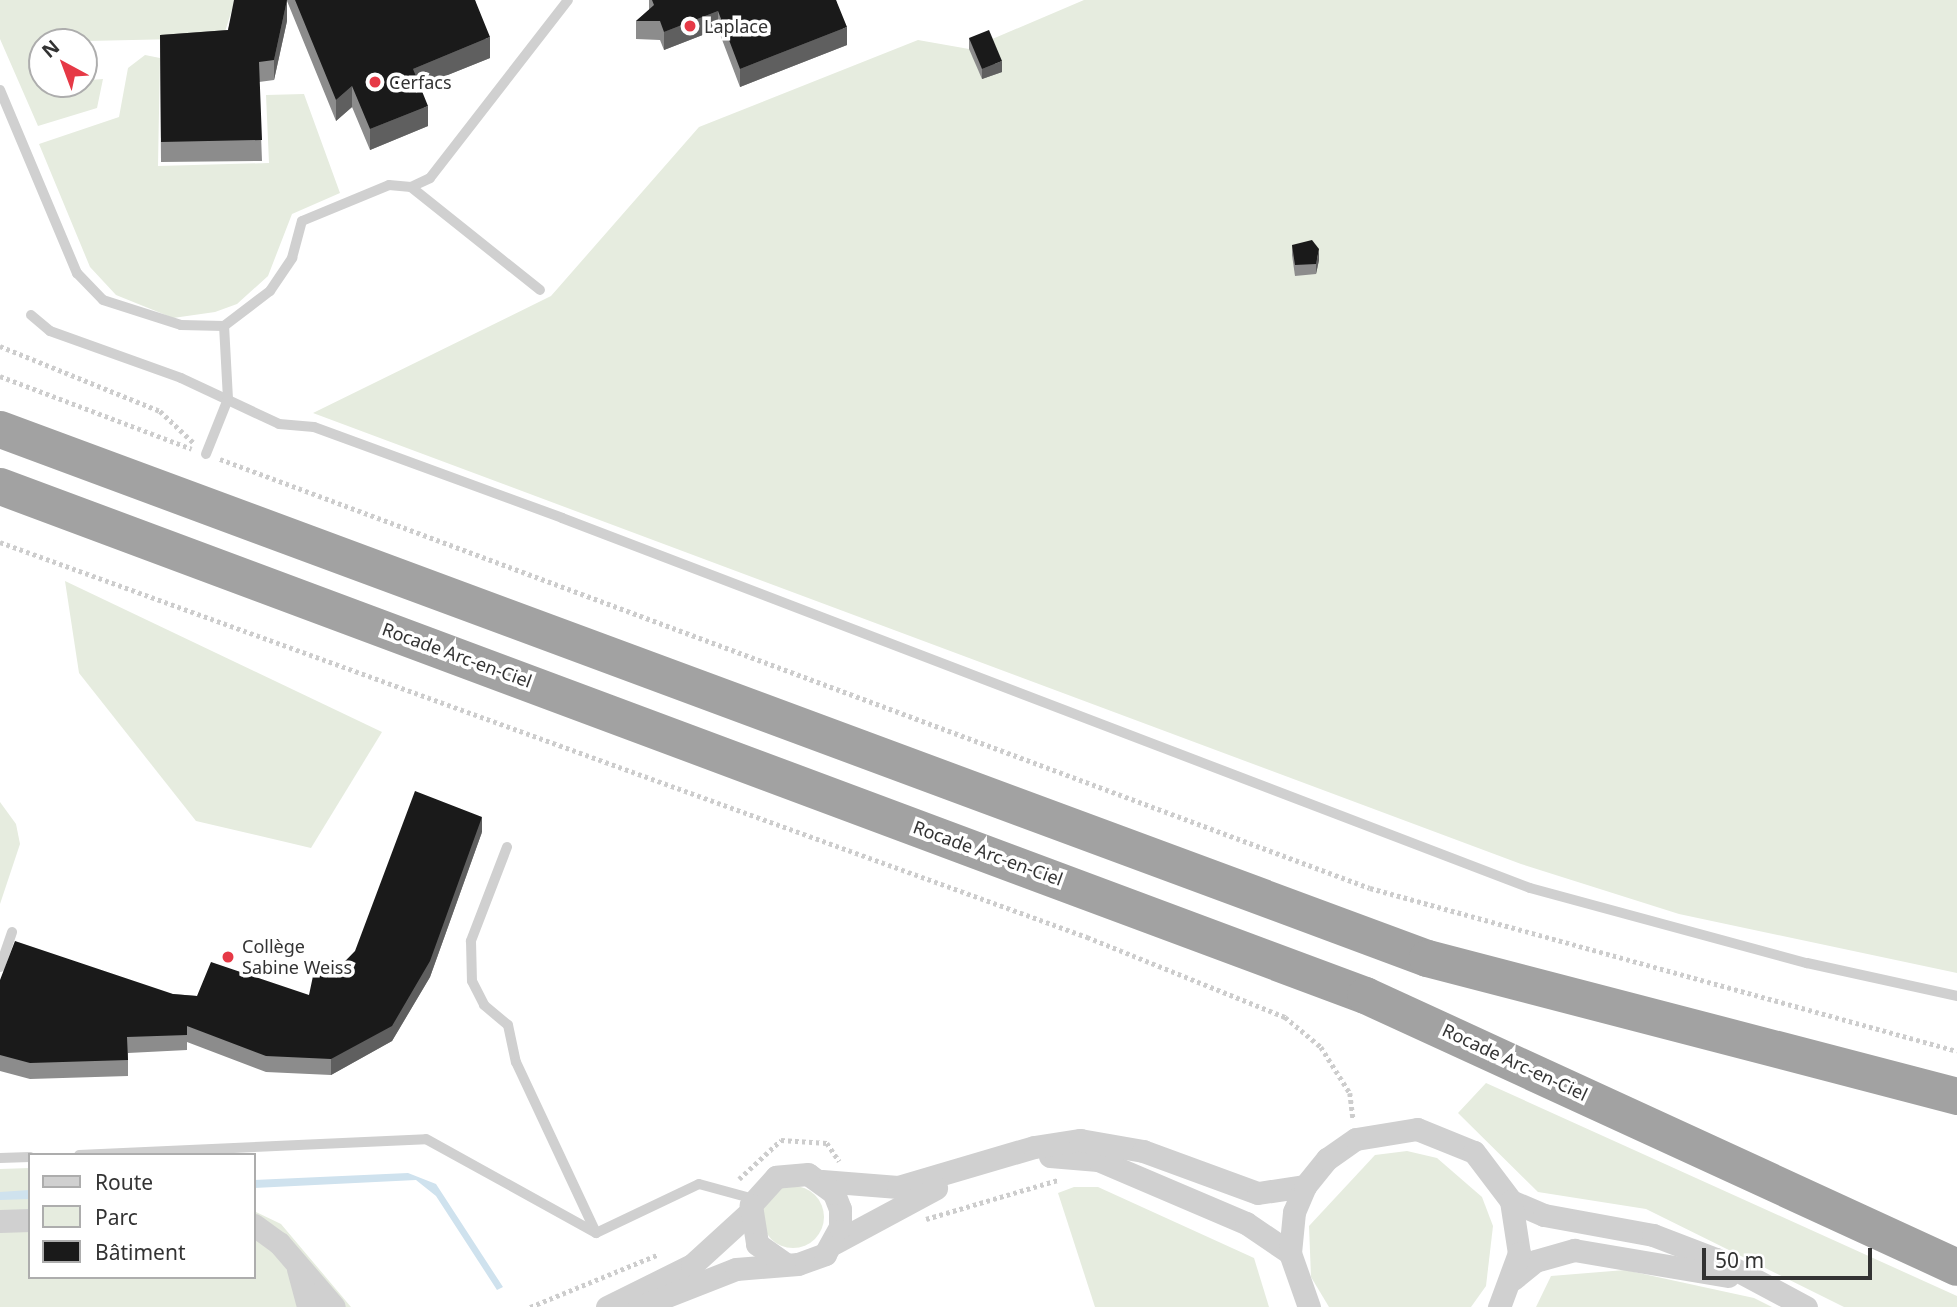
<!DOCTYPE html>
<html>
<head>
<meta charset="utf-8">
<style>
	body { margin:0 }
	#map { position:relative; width:1957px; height:1307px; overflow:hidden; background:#fff; font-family:"Noto Sans",sans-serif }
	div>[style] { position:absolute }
	.green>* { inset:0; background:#e6ecdf }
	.round { border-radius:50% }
	.water>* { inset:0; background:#cfe2ee }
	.path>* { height:4.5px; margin-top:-2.25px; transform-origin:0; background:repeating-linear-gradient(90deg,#cdcdcd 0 3.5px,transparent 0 7px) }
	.service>* { height:10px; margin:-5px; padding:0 5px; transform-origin:5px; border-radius:5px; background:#d0d0d0 }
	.minor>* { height:23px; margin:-11.5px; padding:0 11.5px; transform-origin:11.5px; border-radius:11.5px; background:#d0d0d0 }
	.trunk>* { height:37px; margin:-18.5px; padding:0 18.5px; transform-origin:18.5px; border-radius:18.5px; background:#a2a2a2 }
	.wall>* { inset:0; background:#8c8c8c }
	.shaded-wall>* { inset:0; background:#5f5f5f }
	.building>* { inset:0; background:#1a1a1a }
	.dots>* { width:19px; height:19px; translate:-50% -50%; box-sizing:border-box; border:4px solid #fff; border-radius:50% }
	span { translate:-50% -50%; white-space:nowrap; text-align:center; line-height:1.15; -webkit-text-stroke:7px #fff; paint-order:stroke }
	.poi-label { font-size:18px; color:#333 }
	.left { translate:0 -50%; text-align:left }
	.street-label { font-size:18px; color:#333 }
	.legend { position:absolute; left:28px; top:1153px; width:228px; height:126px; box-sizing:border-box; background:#fff; border:2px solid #adadad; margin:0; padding:9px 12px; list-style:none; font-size:21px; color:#333 }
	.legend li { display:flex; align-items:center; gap:14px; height:35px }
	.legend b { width:35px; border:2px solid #adadad }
	.north { position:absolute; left:28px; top:28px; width:70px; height:70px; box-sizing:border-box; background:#fff; border:2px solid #adadad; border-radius:50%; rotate:319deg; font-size:19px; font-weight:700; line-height:28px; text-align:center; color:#333 }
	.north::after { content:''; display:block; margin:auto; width:24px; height:32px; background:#e63946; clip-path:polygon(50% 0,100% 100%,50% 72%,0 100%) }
	.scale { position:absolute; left:1702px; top:1248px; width:170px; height:32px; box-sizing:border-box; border:4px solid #333; border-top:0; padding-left:9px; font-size:21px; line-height:24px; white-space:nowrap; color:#333; -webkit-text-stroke:5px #fff; paint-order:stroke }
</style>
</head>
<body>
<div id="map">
	<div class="green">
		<i style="clip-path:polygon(0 0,245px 0,234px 3px,223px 38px,42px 42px,42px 84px,103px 79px,97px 108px,38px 126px,0 39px)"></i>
		<i style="clip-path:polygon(1084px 0,1957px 0,1957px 973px,1679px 914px,1521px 864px,313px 413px,551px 296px,699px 127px,918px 40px,969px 49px)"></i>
		<i style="clip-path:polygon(145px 55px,160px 58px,158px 166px,269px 163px,266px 95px,304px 94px,340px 193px,292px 214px,268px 276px,237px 304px,215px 312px,173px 318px,116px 295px,90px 267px,39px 144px,119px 117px,128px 68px)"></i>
		<i style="clip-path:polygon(65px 581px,382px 732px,311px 848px,196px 821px,79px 673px)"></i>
		<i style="clip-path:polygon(0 802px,16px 824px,20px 844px,0 904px)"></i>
		<i style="clip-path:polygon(1486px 1083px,1957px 1296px,1957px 1307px,1844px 1307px,1646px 1209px,1538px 1192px,1458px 1113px)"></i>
		<i style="clip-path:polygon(1407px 1151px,1437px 1158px,1482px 1197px,1493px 1226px,1486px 1286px,1471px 1307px,1329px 1307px,1311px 1277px,1309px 1226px,1375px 1155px)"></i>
		<i style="clip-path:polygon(254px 1160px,256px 1212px,281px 1224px,351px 1307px,0 1307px,0 1169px,30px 1168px,30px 1277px,254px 1277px)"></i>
		<i class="round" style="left:762px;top:1186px;width:62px;height:62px"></i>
		<i style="clip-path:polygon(1074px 1187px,1098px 1187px,1254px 1258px,1269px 1307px,1095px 1307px,1058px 1193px)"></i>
		<i style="clip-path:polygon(1625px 1270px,1754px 1298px,1772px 1307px,1536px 1307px,1551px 1276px)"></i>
	</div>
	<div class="water">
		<i style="clip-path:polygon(408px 1173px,436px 1184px,503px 1287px,497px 1290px,436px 1196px,416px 1180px,254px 1188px,254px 1180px)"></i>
		<i style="clip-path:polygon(30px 1190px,30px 1199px,0 1200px,0 1192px)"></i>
	</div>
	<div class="path">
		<i style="left:0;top:346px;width:173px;rotate:22.1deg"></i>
		<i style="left:160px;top:411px;width:48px;rotate:43.3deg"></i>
		<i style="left:0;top:376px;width:205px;rotate:20.8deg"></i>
		<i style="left:220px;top:459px;width:1227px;rotate:20.46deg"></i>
		<i style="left:1370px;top:888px;width:609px;rotate:15.52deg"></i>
		<i style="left:0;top:542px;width:1157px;rotate:19.97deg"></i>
		<i style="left:1087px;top:937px;width:214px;rotate:22deg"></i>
		<i style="left:1285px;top:1017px;width:47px;rotate:39.8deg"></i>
		<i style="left:1321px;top:1047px;width:54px;rotate:57.8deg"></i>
		<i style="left:1350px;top:1093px;width:26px;rotate:83deg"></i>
		<i style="left:739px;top:1179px;width:57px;rotate:-42.9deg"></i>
		<i style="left:781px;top:1140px;width:46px;rotate:3.7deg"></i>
		<i style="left:827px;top:1143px;width:22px;rotate:56deg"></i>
		<i style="left:926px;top:1219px;width:138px;rotate:-16.5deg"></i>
		<i style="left:530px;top:1307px;width:139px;rotate:-22.3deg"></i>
	</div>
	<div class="service">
		<i style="left:0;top:90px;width:199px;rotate:67.2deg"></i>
		<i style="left:77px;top:273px;width:37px;rotate:46deg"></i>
		<i style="left:103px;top:300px;width:82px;rotate:17.8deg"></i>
		<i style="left:181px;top:325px;width:43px;rotate:1.3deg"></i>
		<i style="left:224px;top:326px;width:58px;rotate:-37.3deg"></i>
		<i style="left:270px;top:291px;width:40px;rotate:-56deg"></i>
		<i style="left:292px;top:258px;width:38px;rotate:-75deg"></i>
		<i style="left:302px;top:221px;width:94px;rotate:-22.5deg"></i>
		<i style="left:389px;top:185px;width:22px;rotate:5deg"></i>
		<i style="left:411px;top:187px;width:21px;rotate:-25deg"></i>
		<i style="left:430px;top:178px;width:225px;rotate:-52.2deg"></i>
		<i style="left:411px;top:187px;width:165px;rotate:38.6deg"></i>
		<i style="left:31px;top:315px;width:25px;rotate:40deg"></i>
		<i style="left:50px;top:331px;width:139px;rotate:19.7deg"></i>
		<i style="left:181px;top:378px;width:108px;rotate:25.1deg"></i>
		<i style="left:279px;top:424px;width:35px;rotate:5deg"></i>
		<i style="left:314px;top:427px;width:264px;rotate:20.1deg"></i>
		<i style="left:562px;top:518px;width:1036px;rotate:20.92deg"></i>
		<i style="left:1530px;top:888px;width:287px;rotate:15.2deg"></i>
		<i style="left:1807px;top:963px;width:154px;rotate:12.4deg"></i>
		<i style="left:206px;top:454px;width:59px;rotate:-68.2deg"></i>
		<i style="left:228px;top:399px;width:73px;rotate:-93.1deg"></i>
		<i style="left:507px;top:847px;width:101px;rotate:111deg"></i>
		<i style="left:471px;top:941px;width:40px;rotate:88.6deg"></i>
		<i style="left:472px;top:981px;width:27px;rotate:63deg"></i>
		<i style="left:484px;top:1005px;width:31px;rotate:40deg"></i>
		<i style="left:508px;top:1025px;width:38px;rotate:78deg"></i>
		<i style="left:516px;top:1062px;width:189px;rotate:64.9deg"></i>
		<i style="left:596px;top:1233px;width:114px;rotate:-25.4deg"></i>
		<i style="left:699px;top:1184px;width:57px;rotate:15.3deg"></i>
		<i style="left:0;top:967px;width:37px;rotate:-71deg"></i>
		<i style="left:79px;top:1155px;width:347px;rotate:-2.6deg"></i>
		<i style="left:426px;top:1139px;width:194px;rotate:28.9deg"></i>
		<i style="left:0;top:1158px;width:30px;rotate:-2deg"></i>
	</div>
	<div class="minor">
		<i style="left:1050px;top:1156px;width:48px;rotate:4.8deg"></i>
		<i style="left:1098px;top:1160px;width:161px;rotate:23.1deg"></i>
		<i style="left:1246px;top:1223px;width:53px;rotate:34.3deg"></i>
		<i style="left:822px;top:1181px;width:76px;rotate:4.5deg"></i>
		<i style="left:898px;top:1187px;width:142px;rotate:-16.4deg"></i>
		<i style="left:1034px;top:1147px;width:47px;rotate:-8.7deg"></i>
		<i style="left:1080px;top:1140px;width:64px;rotate:9.9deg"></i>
		<i style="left:1143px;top:1151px;width:122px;rotate:20.1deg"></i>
		<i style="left:1258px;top:1193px;width:48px;rotate:-8.5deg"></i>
		<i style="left:1511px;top:1201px;width:36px;rotate:23deg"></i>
		<i style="left:1544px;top:1215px;width:111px;rotate:10.4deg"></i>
		<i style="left:1653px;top:1235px;width:67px;rotate:20.9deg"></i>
		<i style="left:1716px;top:1259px;width:102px;rotate:28.1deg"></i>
		<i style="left:0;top:1221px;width:30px;rotate:-2deg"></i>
		<i style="left:254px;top:1225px;width:31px;rotate:36deg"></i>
		<i style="left:279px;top:1243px;width:84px;rotate:49.3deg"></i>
		<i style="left:834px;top:1243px;width:116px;rotate:-28.3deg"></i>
		<i style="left:298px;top:1269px;width:39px;rotate:75deg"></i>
		<i style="left:1513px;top:1279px;width:28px;rotate:-39deg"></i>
		<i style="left:1535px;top:1261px;width:41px;rotate:-15.8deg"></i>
		<i style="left:1574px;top:1250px;width:156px;rotate:9.6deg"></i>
		<i style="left:607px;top:1307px;width:95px;rotate:-26.3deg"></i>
		<i style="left:692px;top:1265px;width:79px;rotate:-42.4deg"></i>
		<i style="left:639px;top:1307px;width:104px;rotate:-21.4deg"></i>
		<i style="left:736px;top:1269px;width:62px;rotate:-4.6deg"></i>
		<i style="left:798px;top:1264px;width:29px;rotate:-20deg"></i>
		<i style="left:825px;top:1254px;width:31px;rotate:-61deg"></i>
		<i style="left:840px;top:1227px;width:18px;rotate:-90deg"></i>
		<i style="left:840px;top:1209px;width:17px;rotate:-111deg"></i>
		<i style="left:834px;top:1193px;width:32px;rotate:-144deg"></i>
		<i style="left:808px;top:1174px;width:32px;rotate:175deg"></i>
		<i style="left:776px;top:1177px;width:38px;rotate:132deg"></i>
		<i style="left:751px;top:1205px;width:39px;rotate:81deg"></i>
		<i style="left:757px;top:1244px;width:33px;rotate:35deg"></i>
		<i style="left:1309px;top:1307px;width:57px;rotate:-109.4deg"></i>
		<i style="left:1290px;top:1253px;width:41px;rotate:-84.4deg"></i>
		<i style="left:1294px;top:1212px;width:28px;rotate:-67deg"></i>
		<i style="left:1305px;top:1186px;width:35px;rotate:-51deg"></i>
		<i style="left:1327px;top:1159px;width:35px;rotate:-35deg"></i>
		<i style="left:1356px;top:1139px;width:62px;rotate:-9.3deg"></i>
		<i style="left:1417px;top:1129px;width:61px;rotate:22deg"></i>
		<i style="left:1474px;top:1152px;width:61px;rotate:52.9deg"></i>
		<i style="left:1511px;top:1201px;width:53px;rotate:81.3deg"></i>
		<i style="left:1519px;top:1253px;width:58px;rotate:110.3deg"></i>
	</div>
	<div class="trunk">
		<i style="left:0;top:429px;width:1522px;rotate:20.34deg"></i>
		<i style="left:1427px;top:958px;width:548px;rotate:14.59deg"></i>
		<i style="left:0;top:486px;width:1457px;rotate:20.45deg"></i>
		<i style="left:1365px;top:995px;width:651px;rotate:24.68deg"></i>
	</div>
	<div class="wall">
		<i style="clip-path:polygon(236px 0,475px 0,490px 58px,420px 86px,428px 126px,370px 150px,352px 107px,336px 121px,287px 1px,287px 21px,274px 80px,259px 82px,262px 161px,161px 162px,160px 35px,228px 30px)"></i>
		<i style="clip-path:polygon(649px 0,836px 0,847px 45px,740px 87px,718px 29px,664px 50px,660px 40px,636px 39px,636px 21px,649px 10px)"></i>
		<i style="clip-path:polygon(969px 38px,1002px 72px,982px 79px,969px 49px)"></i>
		<i style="clip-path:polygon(1292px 245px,1319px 260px,1316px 274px,1295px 276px,1292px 255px)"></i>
		<i style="clip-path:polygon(482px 832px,430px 977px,392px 1041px,331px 1075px,266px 1072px,187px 1042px,187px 1050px,128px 1053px,128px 1076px,30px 1079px,0 1071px,0 980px,197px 996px,309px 995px)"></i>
	</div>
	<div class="shaded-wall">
		<i style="clip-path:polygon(287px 0,287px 21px,274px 80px,274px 60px)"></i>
		<i style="clip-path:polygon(718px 11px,718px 29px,664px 50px,664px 32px)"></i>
		<i style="clip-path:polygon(847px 27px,847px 45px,740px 87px,740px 69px)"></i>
		<i style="clip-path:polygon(490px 37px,490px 58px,413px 89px,413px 69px)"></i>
		<i style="clip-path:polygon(1002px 61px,1002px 72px,982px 79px,982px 69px)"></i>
		<i style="clip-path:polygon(352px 86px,352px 107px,336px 121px,336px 100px)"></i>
		<i style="clip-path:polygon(428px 106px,428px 126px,370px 150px,370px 129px)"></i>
		<i style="clip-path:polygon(1319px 249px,1319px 260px,1316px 274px,1316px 264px)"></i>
		<i style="clip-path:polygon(482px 817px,482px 832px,430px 977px,392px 1041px,331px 1075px,331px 1059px)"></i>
	</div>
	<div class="building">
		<i style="clip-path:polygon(234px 0,287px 0,274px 60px,259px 62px,262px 140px,161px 142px,160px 35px,228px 30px)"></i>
		<i style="clip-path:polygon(295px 0,475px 0,490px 37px,413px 69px,428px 106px,370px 129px,352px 86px,336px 100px)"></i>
		<i style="clip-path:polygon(652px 0,836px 0,847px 27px,740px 69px,718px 11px,664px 32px,660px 21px,636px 21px,654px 5px)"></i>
		<i style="clip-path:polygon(989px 30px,1002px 61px,982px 69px,969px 38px)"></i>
		<i style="clip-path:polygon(1312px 240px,1319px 249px,1316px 264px,1295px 265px,1292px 245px)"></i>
		<i style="clip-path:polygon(415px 791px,482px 817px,430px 961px,392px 1026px,331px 1059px,266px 1056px,187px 1026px,187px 1035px,127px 1037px,128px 1060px,30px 1063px,0 1055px,0 980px,15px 941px,173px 994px,197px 996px,211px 962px,309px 995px,313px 976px,334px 973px,355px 951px)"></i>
	</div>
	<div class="dots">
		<i style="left:690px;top:26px;background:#e63946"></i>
		<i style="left:375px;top:82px;background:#e63946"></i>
		<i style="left:228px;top:957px;background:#e63946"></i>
	</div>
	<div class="poi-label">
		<span class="left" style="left:704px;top:26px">Laplace</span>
		<span class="left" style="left:389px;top:82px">Cerfacs</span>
		<span class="left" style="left:242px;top:957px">Collège<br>Sabine Weiss</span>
	</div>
	<div class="street-label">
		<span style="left:457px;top:655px;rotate:20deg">Rocade Arc-en-Ciel</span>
		<span style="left:988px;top:853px;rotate:20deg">Rocade Arc-en-Ciel</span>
		<span style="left:1515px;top:1062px;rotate:25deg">Rocade Arc-en-Ciel</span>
	</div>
	<ul class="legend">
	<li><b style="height:9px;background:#d0d0d0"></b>Route</li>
	<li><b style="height:19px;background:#e6ecdf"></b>Parc</li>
	<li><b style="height:19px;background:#1a1a1a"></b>Bâtiment</li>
	</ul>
	<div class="north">N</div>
	<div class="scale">50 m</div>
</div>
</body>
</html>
